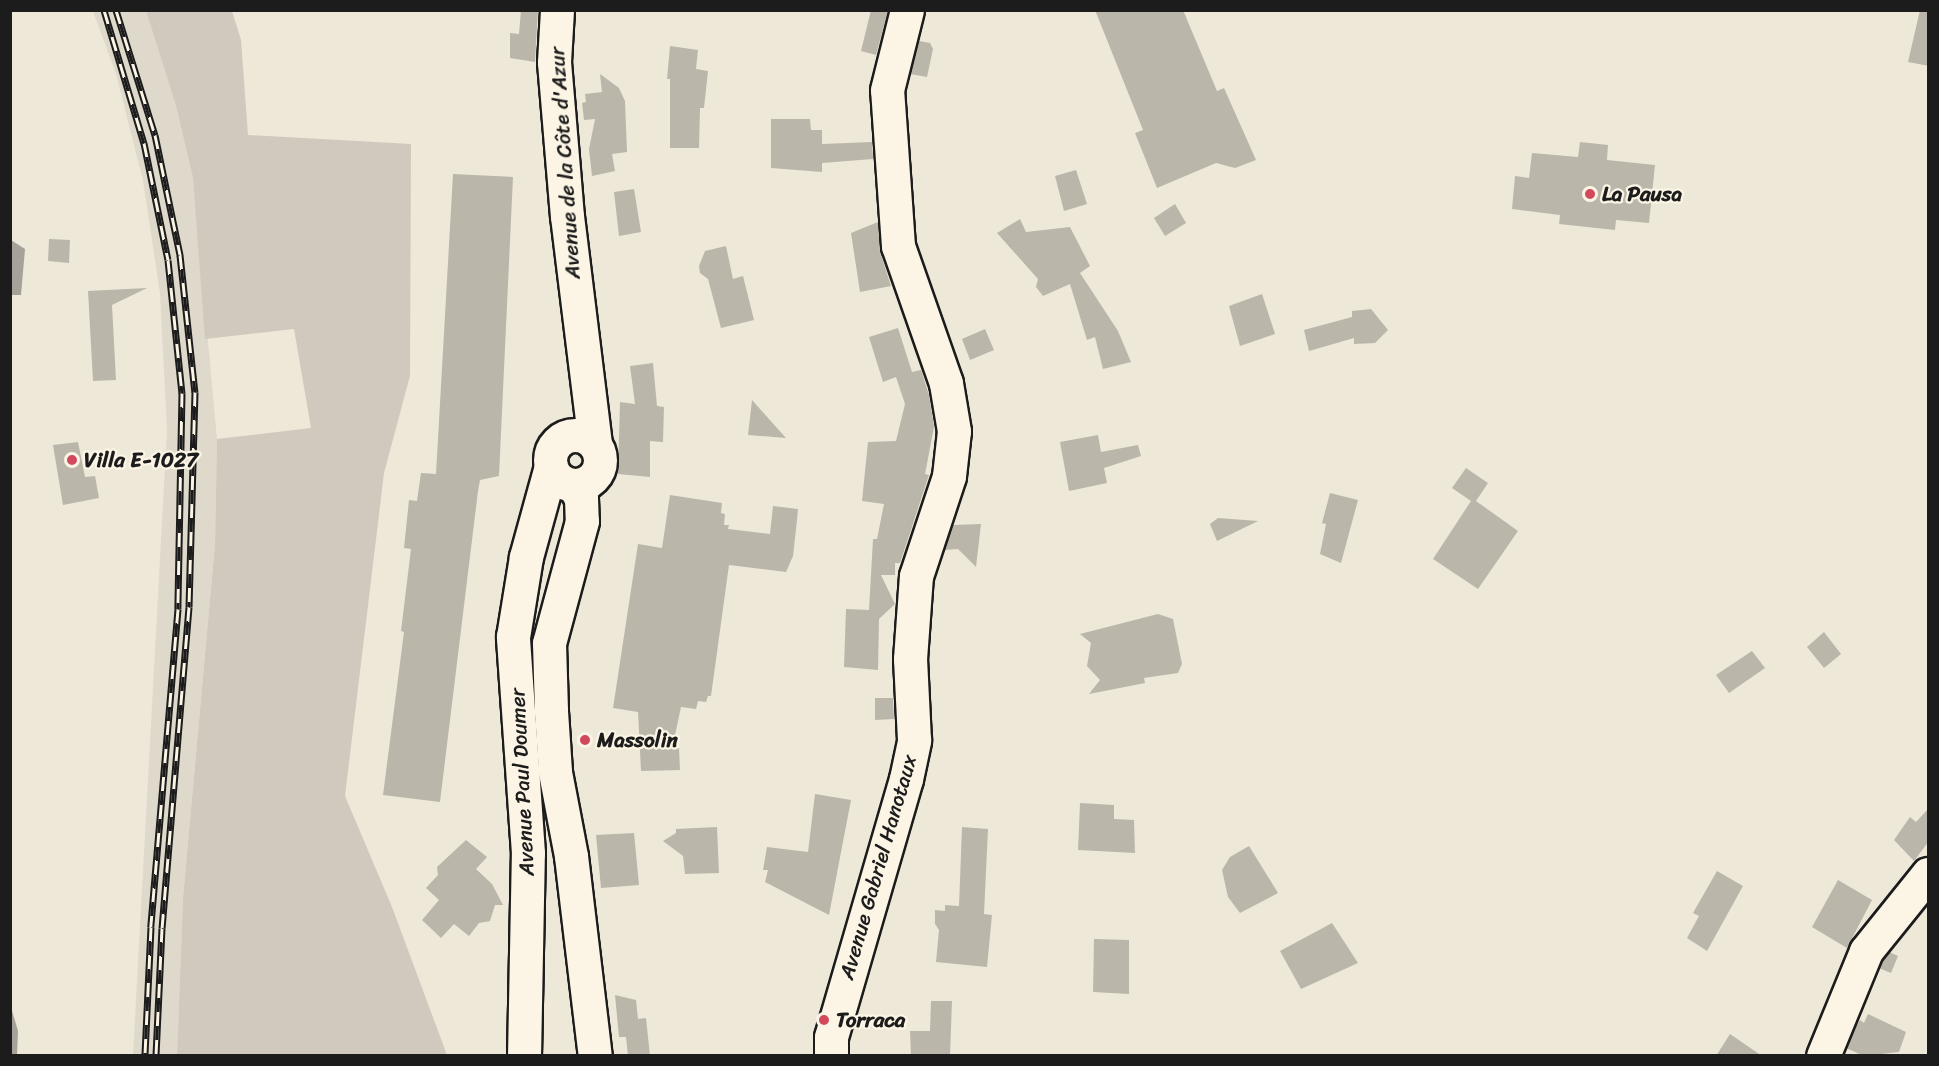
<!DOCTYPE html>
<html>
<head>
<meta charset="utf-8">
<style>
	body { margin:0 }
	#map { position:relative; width:1939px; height:1066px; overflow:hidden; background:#eee8d9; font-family:Sriracha,sans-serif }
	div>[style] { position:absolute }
	.built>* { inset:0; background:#ded9cb }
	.green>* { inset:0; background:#cfcabd }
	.water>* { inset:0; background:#a7a299 }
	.building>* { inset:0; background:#bab6aa }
	.roads { filter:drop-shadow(2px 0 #1c1c1c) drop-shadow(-2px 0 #1c1c1c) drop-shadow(0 2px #1c1c1c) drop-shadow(0 -2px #1c1c1c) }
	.minor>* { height:33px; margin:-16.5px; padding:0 16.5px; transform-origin:16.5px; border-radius:16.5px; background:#fcf5e5 }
	.major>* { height:33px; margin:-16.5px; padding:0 16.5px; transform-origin:16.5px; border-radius:16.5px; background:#fcf5e5 }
	.major>.ring { margin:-16.5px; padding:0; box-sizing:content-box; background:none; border:33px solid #fcf5e5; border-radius:50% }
	.rail>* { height:7px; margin-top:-3.5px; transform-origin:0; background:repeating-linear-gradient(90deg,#fcf5e5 0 14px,#1c1c1c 0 28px); box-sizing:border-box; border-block:2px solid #1c1c1c }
	.dots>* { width:16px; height:16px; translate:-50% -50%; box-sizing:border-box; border:3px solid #fcf5e5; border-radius:50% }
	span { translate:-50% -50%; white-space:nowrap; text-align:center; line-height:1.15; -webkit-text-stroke:4.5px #fcf5e5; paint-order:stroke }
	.street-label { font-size:21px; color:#1c1c1c }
	.poi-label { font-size:21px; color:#1c1c1c; font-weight:700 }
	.left { translate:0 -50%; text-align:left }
	.frame { position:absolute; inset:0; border:12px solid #1c1c1c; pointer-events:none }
</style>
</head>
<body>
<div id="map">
	<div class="built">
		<i style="clip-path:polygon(93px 11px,146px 11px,176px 106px,193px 178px,217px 439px,215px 544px,183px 898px,177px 1055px,133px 1055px,167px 430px,160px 293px,143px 181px,116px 74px)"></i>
	</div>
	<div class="green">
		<i style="clip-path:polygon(146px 11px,232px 11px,241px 40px,248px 135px,411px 144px,410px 376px,384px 473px,345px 796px,392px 907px,447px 1055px,177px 1055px,183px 898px,215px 544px,217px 439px,311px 428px,294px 329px,205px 339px,193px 178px,176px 106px)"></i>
	</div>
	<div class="water">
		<i style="clip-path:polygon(11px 240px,25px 249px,21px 295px,11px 295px)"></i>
		<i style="clip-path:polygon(11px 1007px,18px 1031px,17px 1055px,11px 1055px)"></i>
	</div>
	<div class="building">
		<i style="clip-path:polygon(521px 10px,538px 10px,535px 62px,510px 58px,510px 33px,519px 34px)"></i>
		<i style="clip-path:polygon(871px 10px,888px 10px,876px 55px,861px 51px)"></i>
		<i style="clip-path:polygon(1095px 10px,1183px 10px,1217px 91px,1224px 88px,1256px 160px,1235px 168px,1216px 163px,1157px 188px,1135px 133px,1143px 130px)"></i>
		<i style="clip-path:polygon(1920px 10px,1929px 10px,1929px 66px,1908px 62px)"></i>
		<i style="clip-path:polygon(919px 41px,930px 43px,933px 49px,927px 77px,910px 74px)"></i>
		<i style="clip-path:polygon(670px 46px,698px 50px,696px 69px,708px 71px,704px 108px,700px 108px,699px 148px,670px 148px,670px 79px,667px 79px)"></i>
		<i style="clip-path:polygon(600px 74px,619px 88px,625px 101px,627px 152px,612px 154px,615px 171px,592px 176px,589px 149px,595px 119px,584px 120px,582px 103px,586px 102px,585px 94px,602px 92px)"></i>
		<i style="clip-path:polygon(771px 119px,810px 119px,811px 130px,822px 130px,822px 144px,872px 142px,873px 159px,822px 163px,822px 172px,771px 168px)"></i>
		<i style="clip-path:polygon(1580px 142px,1608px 145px,1607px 160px,1655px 165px,1649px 223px,1616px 220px,1615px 230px,1559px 224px,1560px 215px,1512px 209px,1515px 176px,1529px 178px,1532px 153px,1578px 157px)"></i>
		<i style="clip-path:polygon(1076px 170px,1087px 204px,1064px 211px,1055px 176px)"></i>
		<i style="clip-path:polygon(453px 174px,513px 177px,499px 476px,480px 480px,478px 491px,440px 802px,383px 795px,404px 632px,401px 631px,411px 549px,404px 548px,409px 500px,417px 501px,421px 473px,436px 474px)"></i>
		<i style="clip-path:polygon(634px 189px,641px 232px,619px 236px,614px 192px)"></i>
		<i style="clip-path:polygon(1175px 204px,1186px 223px,1165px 236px,1154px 218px)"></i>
		<i style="clip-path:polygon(1020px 219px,1026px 232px,1070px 227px,1090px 266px,1080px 273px,1118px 331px,1131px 362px,1103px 369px,1095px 337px,1087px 340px,1070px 284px,1043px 296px,1036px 287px,1038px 279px,997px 233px)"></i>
		<i style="clip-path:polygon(878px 222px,880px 252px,891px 286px,860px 292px,851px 233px)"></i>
		<i style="clip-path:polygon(49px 239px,70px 240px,69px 263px,48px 261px)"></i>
		<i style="clip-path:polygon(726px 246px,733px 279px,743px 276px,754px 320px,721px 328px,708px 279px,700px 273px,699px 266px,705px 251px)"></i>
		<i style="clip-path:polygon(147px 288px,112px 305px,116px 380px,93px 381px,88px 291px)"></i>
		<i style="clip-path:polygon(1262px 294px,1275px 334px,1240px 346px,1229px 306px)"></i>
		<i style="clip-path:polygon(1371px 309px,1388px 330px,1375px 343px,1354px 344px,1354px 338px,1309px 351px,1304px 330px,1352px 317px,1352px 311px)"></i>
		<i style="clip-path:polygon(898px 328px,912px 372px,921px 370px,929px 395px,934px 427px,925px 474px,929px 475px,900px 563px,895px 563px,895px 575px,881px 575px,895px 604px,879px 619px,878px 670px,844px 667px,846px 609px,869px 610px,873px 539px,877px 539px,884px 504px,862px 501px,868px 442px,896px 441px,905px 404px,896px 377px,883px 382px,869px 337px)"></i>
		<i style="clip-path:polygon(985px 329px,994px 350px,970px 360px,962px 339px)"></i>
		<i style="clip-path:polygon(653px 363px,657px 406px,664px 407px,663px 442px,650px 441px,650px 477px,618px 474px,620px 402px,635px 404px,630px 366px)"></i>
		<i style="clip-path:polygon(752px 400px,786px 438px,748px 435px)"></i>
		<i style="clip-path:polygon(1098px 435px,1101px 452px,1138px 445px,1141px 456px,1104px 468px,1107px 483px,1069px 491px,1060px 442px)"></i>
		<i style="clip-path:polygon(78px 442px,85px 477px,95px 476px,99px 498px,63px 505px,53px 445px)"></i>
		<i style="clip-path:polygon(1466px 468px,1488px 483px,1476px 501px,1518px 531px,1478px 589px,1433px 559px,1471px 501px,1452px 488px)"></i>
		<i style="clip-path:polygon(1330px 493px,1358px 500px,1341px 563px,1320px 554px,1326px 524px,1322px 523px)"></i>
		<i style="clip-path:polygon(670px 495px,722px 503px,721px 513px,725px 514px,724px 525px,729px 525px,728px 529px,770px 534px,773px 506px,798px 509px,797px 520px,793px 556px,786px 572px,729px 565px,711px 696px,708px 696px,706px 702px,698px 701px,696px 709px,681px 707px,672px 749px,679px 748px,680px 770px,641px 771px,638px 712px,613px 708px,638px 544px,662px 548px)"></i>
		<i style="clip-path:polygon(1218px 518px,1258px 521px,1217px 541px,1210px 524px)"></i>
		<i style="clip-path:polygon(981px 524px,976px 567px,958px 549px,944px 550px,953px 525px)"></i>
		<i style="clip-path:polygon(1158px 614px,1173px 619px,1182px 664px,1178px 673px,1144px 678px,1145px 683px,1089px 694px,1100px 680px,1087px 666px,1091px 643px,1080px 634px)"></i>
		<i style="clip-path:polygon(1824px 632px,1841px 654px,1824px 668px,1807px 647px)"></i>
		<i style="clip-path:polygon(1752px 651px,1765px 668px,1729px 693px,1716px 675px)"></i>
		<i style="clip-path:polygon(875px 698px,893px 698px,894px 719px,875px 720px)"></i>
		<i style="clip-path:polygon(815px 794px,851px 800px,829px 915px,765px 882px,768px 870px,763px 870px,767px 847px,808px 852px)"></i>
		<i style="clip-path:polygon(1080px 803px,1114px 805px,1114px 819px,1134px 820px,1135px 853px,1078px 850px)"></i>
		<i style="clip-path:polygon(1929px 808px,1929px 841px,1914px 861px,1894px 840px,1910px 817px,1916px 822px)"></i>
		<i style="clip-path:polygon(717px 827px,719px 873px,685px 874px,683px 856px,663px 841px,676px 833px,676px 829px)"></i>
		<i style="clip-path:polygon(962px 827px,988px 829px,984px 914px,992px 915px,987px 967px,936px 962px,939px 930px,935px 924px,935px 910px,945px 911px,945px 905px,959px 906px)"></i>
		<i style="clip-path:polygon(634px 833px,639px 885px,601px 888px,596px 835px)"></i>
		<i style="clip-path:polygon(466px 840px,487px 857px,476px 869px,492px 884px,503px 905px,495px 905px,490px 921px,479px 923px,469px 936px,454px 924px,441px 938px,422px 920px,439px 900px,426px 888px,438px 875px,437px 867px)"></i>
		<i style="clip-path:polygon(1249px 846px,1278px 893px,1240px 913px,1228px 897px,1222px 870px,1230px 857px)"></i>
		<i style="clip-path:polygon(1717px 871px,1743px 886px,1707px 951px,1687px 938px,1699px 916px,1693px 913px)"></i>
		<i style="clip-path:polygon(1838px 880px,1872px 900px,1847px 948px,1812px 927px)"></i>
		<i style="clip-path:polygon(1332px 923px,1358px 963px,1301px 989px,1280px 951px)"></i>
		<i style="clip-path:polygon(1094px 939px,1129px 940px,1129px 994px,1093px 992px)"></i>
		<i style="clip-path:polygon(1889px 952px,1898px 956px,1891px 973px,1879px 968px)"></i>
		<i style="clip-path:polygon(615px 995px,636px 1000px,638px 1019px,646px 1018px,650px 1056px,628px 1056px,626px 1037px,619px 1037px)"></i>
		<i style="clip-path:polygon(931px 1001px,952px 1001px,950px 1056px,911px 1056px,910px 1031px,930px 1031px)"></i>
		<i style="clip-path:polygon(1868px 1014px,1906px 1032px,1899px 1052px,1864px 1056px,1846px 1048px,1855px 1028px,1860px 1020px,1864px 1023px)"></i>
		<i style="clip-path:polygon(1730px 1034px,1762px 1056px,1716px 1056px)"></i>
	</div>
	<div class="roads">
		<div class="minor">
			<i style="left:1823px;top:1056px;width:113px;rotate:-67.7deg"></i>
			<i style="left:1866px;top:951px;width:99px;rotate:-51.2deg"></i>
		</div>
		<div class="major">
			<i style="left:557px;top:10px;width:52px;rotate:93.3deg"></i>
			<i style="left:554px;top:62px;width:155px;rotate:85.2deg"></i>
			<i style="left:567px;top:216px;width:230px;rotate:83deg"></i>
			<i class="ring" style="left:550px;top:435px;width:17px;height:17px"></i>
			<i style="left:574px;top:486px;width:14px;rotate:60deg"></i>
			<i style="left:581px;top:498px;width:23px;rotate:88deg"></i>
			<i style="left:582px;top:521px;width:126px;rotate:105.1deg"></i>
			<i style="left:549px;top:643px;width:68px;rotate:88.3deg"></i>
			<i style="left:551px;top:711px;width:61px;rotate:86.2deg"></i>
			<i style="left:555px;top:772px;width:86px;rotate:79.2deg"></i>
			<i style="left:571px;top:856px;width:201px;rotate:83.2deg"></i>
			<i style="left:524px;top:1056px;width:203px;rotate:-88.9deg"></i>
			<i style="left:528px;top:853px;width:217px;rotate:-94deg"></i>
			<i style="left:513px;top:637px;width:81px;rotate:-80.8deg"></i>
			<i style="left:526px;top:557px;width:94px;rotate:-74.6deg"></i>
			<i style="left:831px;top:1056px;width:19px;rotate:-90deg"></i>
			<i style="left:831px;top:1037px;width:269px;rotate:-73.8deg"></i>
			<i style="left:906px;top:779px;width:40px;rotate:-78deg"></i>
			<i style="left:914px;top:740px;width:81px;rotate:-92.8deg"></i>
			<i style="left:910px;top:659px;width:83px;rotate:-85.9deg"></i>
			<i style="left:916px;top:576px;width:105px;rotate:-71.7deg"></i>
			<i style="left:949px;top:476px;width:45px;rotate:-83.7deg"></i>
			<i style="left:954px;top:431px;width:49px;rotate:-99.5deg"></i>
			<i style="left:946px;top:383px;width:145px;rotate:-109.3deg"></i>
			<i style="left:898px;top:246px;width:156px;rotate:-94deg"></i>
			<i style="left:887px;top:90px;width:82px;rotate:-76deg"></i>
		</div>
	</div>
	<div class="rail">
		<i style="left:104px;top:10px;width:139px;rotate:73.3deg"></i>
		<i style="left:144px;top:143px;width:119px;rotate:78.4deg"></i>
		<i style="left:168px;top:260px;width:134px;rotate:84deg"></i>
		<i style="left:182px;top:393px;width:216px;rotate:91.1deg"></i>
		<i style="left:178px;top:609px;width:319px;rotate:94.9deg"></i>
		<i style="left:151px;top:927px;width:129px;rotate:92.7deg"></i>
		<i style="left:116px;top:10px;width:131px;rotate:72.7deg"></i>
		<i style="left:155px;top:135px;width:123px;rotate:78.2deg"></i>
		<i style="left:180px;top:255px;width:138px;rotate:83.8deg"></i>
		<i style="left:195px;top:392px;width:215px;rotate:91.6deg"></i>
		<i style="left:189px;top:607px;width:322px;rotate:94.8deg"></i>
		<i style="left:162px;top:928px;width:128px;rotate:92.7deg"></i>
	</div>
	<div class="dots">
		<i style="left:1590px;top:194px;background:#d1495b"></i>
		<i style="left:72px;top:460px;background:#d1495b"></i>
		<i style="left:585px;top:740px;background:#d1495b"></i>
		<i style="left:824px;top:1020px;background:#d1495b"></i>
	</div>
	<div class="street-label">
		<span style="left:565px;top:163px;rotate:-94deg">Avenue de la Côte d'Azur</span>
		<span style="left:522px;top:782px;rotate:-93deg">Avenue Paul Doumer</span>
		<span style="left:878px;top:867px;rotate:-74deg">Avenue Gabriel Hanotaux</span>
	</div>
	<div class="poi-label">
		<span class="left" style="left:1602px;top:194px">La Pausa</span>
		<span class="left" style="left:84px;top:460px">Villa E-1027</span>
		<span class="left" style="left:597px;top:740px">Massolin</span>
		<span class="left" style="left:836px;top:1020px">Torraca</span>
	</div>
	<div class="frame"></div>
</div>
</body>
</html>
